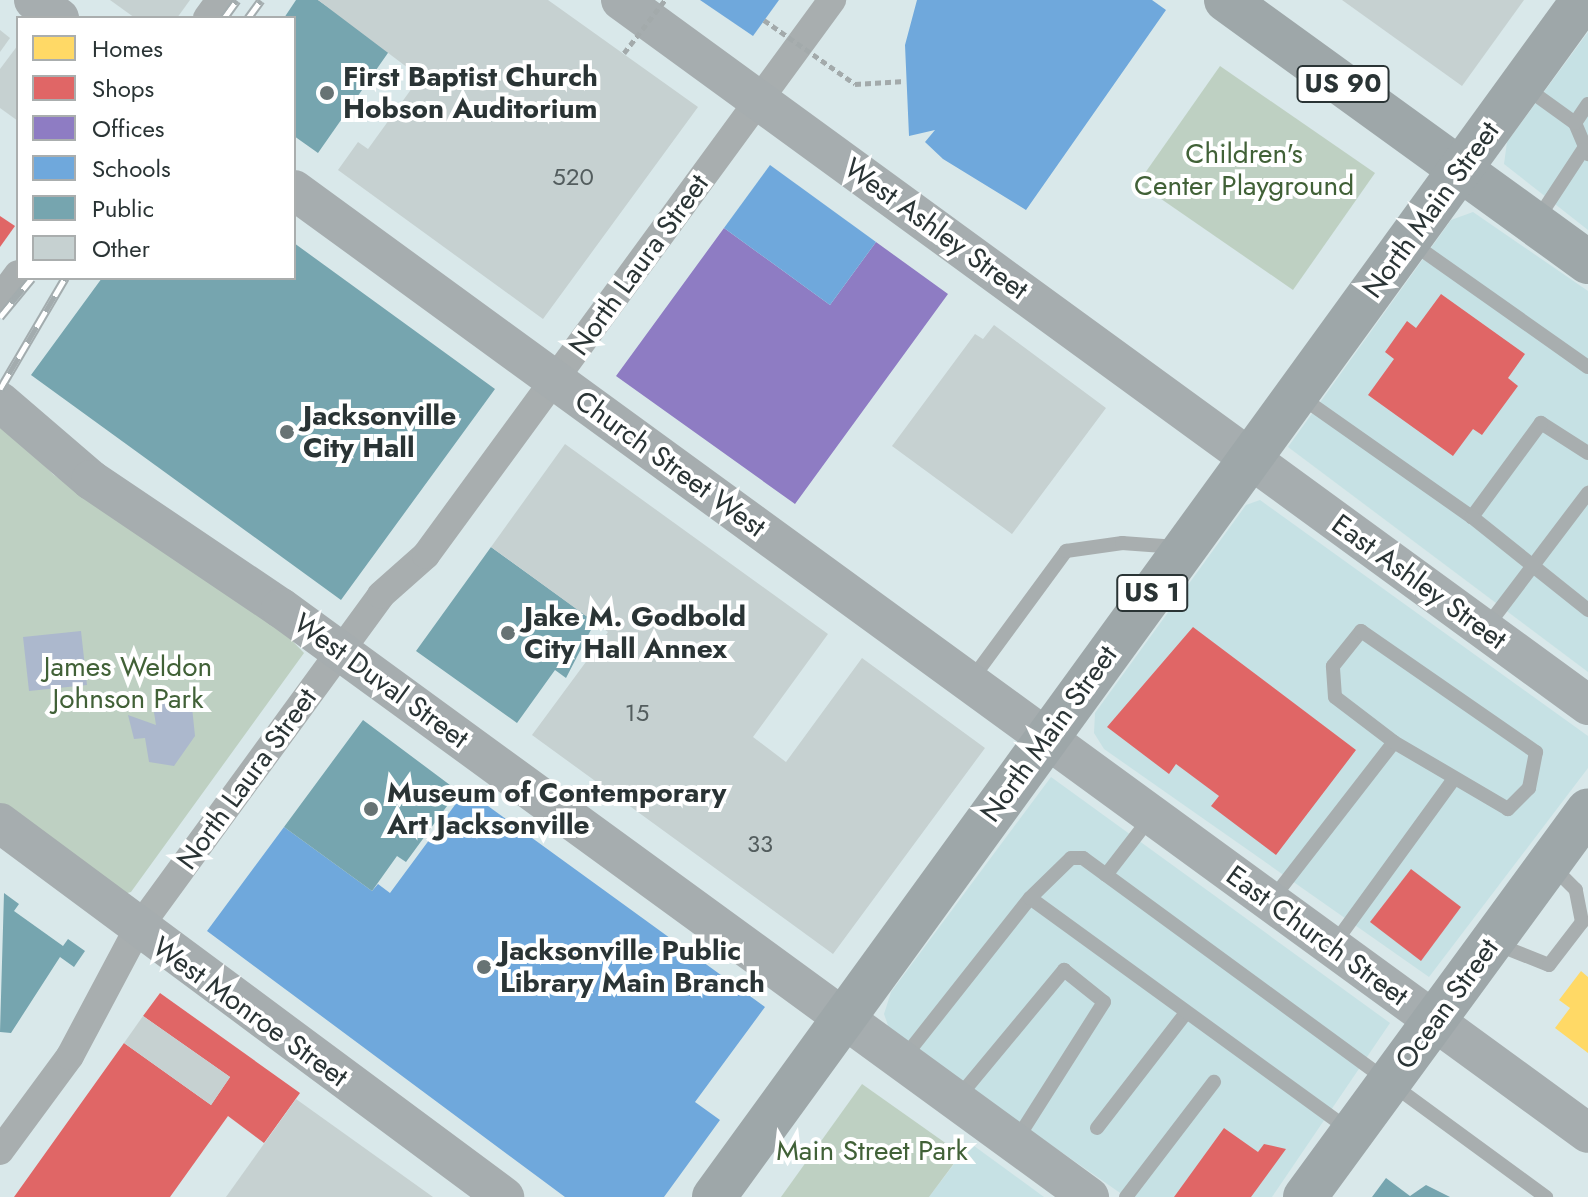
<!DOCTYPE html>
<html>
<head>
<meta charset="utf-8">
<style>
	body { margin:0 }
	#map { position:relative; width:1588px; height:1197px; overflow:hidden; background:#d9e8ea; font-family:Jost,sans-serif }
	div>[style] { position:absolute }
	.built>* { inset:0; background:#c6e1e4 }
	.green>* { inset:0; background:#bed0c2 }
	.water>* { inset:0; background:#acb8cd }
	.homes>* { inset:0; background:#ffd966 }
	.shops>* { inset:0; background:#e06666 }
	.offices>* { inset:0; background:#8e7cc3 }
	.schools>* { inset:0; background:#6fa8dc }
	.public>* { inset:0; background:#76a5af }
	.building>* { inset:0; background:#c6d1d1 }
	.lane>* { height:14px; margin:-7px; padding:0 7px; transform-origin:7px; border-radius:7px; background:#a8aeaf }
	.street>* { height:28px; margin:-14px; padding:0 14px; transform-origin:14px; border-radius:14px; background:#a8aeaf }
	.secondary>* { height:40px; margin:-20px; padding:0 20px; transform-origin:20px; border-radius:20px; background:#a6adaf }
	.primary>* { height:44px; margin:-22px; padding:0 22px; transform-origin:22px; border-radius:22px; background:#9ea7a9 }
	.rail>* { height:9px; margin-top:-4.5px; transform-origin:0; background:repeating-linear-gradient(90deg,#fff 0 18px,#a3acae 0 36px); box-sizing:border-box; border-block:2px solid #a3acae }
	.path-bridge>* { height:5px; margin-top:-2.5px; transform-origin:0; background:repeating-linear-gradient(90deg,#a3aaab 0 6px,transparent 0 10px) }
	.dots>* { width:22px; height:22px; translate:-50% -50%; box-sizing:border-box; border:4px solid #fff; border-radius:50% }
	span { translate:-50% -50%; white-space:nowrap; text-align:center; line-height:1.15; -webkit-text-stroke:8px #fff; paint-order:stroke }
	.number-label { font-size:24px; color:#535d5e }
	.number-label span { -webkit-text-stroke-width:0 }
	.shield-label span { padding:2px 6px; background:#fff; border:2px solid; border-radius:6px; -webkit-text-stroke-width:0 }
	.shield-label { font-size:26px; color:#2a3435; font-weight:700 }
	.poi-label { font-size:28px; color:#2a3435; font-weight:700 }
	.left { translate:0 -50%; text-align:left }
	.park-label { font-size:28px; color:#416137 }
	.street-label { font-size:28px; color:#2a3435 }
	.legend { position:absolute; left:16px; top:16px; width:280px; height:264px; box-sizing:border-box; background:#fff; border:2px solid #aaaeae; margin:0; padding:10px 14px; list-style:none; font-size:24px; color:#2a3435 }
	.legend li { display:flex; align-items:center; gap:16px; height:40px }
	.legend b { width:40px; border:2px solid #aaaeae }
</style>
</head>
<body>
<div id="map">
	<div class="built">
		<i style="clip-path:polygon(1588px 32px,1588px 230px,1504px 164px,1507px 142px)"></i>
		<i style="clip-path:polygon(1473px 212px,1588px 291px,1588px 672px,1288px 447px,1451px 220px)"></i>
		<i style="clip-path:polygon(1260px 500px,1588px 736px,1588px 768px,1429px 977px,1104px 749px,1094px 733px,1095px 713px,1246px 505px)"></i>
		<i style="clip-path:polygon(1051px 777px,1390px 1023px,1272px 1197px,1126px 1197px,891px 1034px,884px 1014px,891px 992px)"></i>
		<i style="clip-path:polygon(970px 1143px,1044px 1197px,929px 1197px)"></i>
	</div>
	<div class="green">
		<i style="clip-path:polygon(1220px 66px,1375px 173px,1293px 290px,1138px 183px)"></i>
		<i style="clip-path:polygon(0 422px,54px 475px,280px 628px,304px 653px,131px 892px,120px 895px,0 803px)"></i>
		<i style="clip-path:polygon(862px 1084px,961px 1154px,929px 1197px,781px 1197px)"></i>
	</div>
	<div class="water">
		<i style="clip-path:polygon(81px 631px,87px 685px,29px 691px,23px 637px)"></i>
		<i style="clip-path:polygon(177px 697px,178px 708px,192px 707px,195px 736px,174px 766px,149px 762px,145px 738px,134px 739px,128px 715px,156px 725px,152px 700px)"></i>
	</div>
	<div class="homes">
		<i style="clip-path:polygon(1581px 971px,1588px 977px,1588px 1053px,1555px 1028px,1570px 1008px,1559px 1000px)"></i>
	</div>
	<div class="shops">
		<i style="clip-path:polygon(0 216px,15px 226px,0 247px)"></i>
		<i style="clip-path:polygon(1441px 294px,1525px 354px,1508px 378px,1518px 386px,1482px 435px,1473px 429px,1453px 456px,1368px 395px,1394px 359px,1385px 352px,1407px 321px,1416px 328px)"></i>
		<i style="clip-path:polygon(1193px 627px,1356px 750px,1276px 855px,1211px 806px,1219px 796px,1176px 764px,1169px 774px,1107px 727px)"></i>
		<i style="clip-path:polygon(1411px 869px,1461px 907px,1421px 961px,1370px 922px)"></i>
		<i style="clip-path:polygon(160px 993px,300px 1093px,264px 1143px,228px 1116px,170px 1197px,14px 1197px,124px 1043px,211px 1105px,230px 1077px,143px 1016px)"></i>
		<i style="clip-path:polygon(1224px 1128px,1258px 1152px,1264px 1144px,1286px 1149px,1251px 1197px,1174px 1197px)"></i>
	</div>
	<div class="offices">
		<i style="clip-path:polygon(724px 228px,830px 305px,876px 242px,948px 294px,795px 504px,616px 376px)"></i>
	</div>
	<div class="schools">
		<i style="clip-path:polygon(700px 0,779px 0,753px 36px)"></i>
		<i style="clip-path:polygon(917px 0,1152px 0,1166px 10px,1026px 210px,943px 159px,925px 142px,935px 130px,909px 136px,905px 45px)"></i>
		<i style="clip-path:polygon(770px 165px,876px 242px,830px 305px,724px 228px)"></i>
		<i style="clip-path:polygon(466px 790px,765px 1007px,695px 1102px,720px 1120px,664px 1197px,565px 1197px,207px 931px,284px 827px,372px 891px,378px 884px,390px 893px)"></i>
	</div>
	<div class="public">
		<i style="clip-path:polygon(296px 0,318px 0,390px 50px,318px 153px,294px 136px,294px 18px,284px 18px)"></i>
		<i style="clip-path:polygon(294px 243px,495px 389px,341px 600px,31px 375px,102px 278px,294px 278px)"></i>
		<i style="clip-path:polygon(491px 547px,595px 622px,566px 678px,555px 670px,517px 723px,416px 651px)"></i>
		<i style="clip-path:polygon(363px 720px,458px 791px,406px 862px,397px 856px,372px 891px,284px 827px)"></i>
		<i style="clip-path:polygon(4px 893px,19px 904px,14px 911px,63px 946px,68px 939px,85px 951px,74px 967px,60px 957px,11px 1033px,0 1032px)"></i>
		<i style="clip-path:polygon(1386px 1178px,1410px 1196px,1426px 1185px,1450px 1197px,1372px 1197px)"></i>
	</div>
	<div class="building">
		<i style="clip-path:polygon(110px 0,190px 0,177px 18px,135px 18px)"></i>
		<i style="clip-path:polygon(318px 0,548px 0,698px 107px,543px 319px,338px 170px,358px 142px,368px 149px,420px 77px)"></i>
		<i style="clip-path:polygon(1342px 0,1524px 0,1462px 86px)"></i>
		<i style="clip-path:polygon(0 30px,10px 38px,0 52px)"></i>
		<i style="clip-path:polygon(18px 45px,18px 121px,0 108px,0 69px)"></i>
		<i style="clip-path:polygon(994px 325px,1106px 408px,1012px 534px,892px 446px,975px 334px,983px 339px)"></i>
		<i style="clip-path:polygon(565px 444px,828px 634px,753px 737px,786px 762px,862px 658px,985px 748px,833px 954px,532px 735px,608px 632px,491px 547px)"></i>
		<i style="clip-path:polygon(143px 1016px,230px 1077px,211px 1105px,124px 1043px)"></i>
		<i style="clip-path:polygon(296px 1099px,433px 1197px,226px 1197px)"></i>
	</div>
	<div class="lane">
		<i style="left:1525px;top:87px;width:62px;rotate:35.8deg"></i>
		<i style="left:1575px;top:123px;width:34px;rotate:67deg"></i>
		<i style="left:1575px;top:123px;width:23px;rotate:-56deg"></i>
		<i style="left:1537px;top:220px;width:84px;rotate:-56.7deg"></i>
		<i style="left:1412px;top:243px;width:215px;rotate:35.2deg"></i>
		<i style="left:1301px;top:397px;width:209px;rotate:35.1deg"></i>
		<i style="left:1588px;top:453px;width:56px;rotate:-147.4deg"></i>
		<i style="left:1541px;top:423px;width:117px;rotate:126.3deg"></i>
		<i style="left:1472px;top:517px;width:149px;rotate:38.7deg"></i>
		<i style="left:1485px;top:629px;width:171px;rotate:-52.9deg"></i>
		<i style="left:972px;top:679px;width:159px;rotate:-53.7deg"></i>
		<i style="left:1066px;top:551px;width:57px;rotate:-8.1deg"></i>
		<i style="left:1122px;top:543px;width:55px;rotate:4.2deg"></i>
		<i style="left:1106px;top:875px;width:72px;rotate:-52.3deg"></i>
		<i style="left:1273px;top:898px;width:197px;rotate:-52.2deg"></i>
		<i style="left:1394px;top:742px;width:74px;rotate:-142.7deg"></i>
		<i style="left:1335px;top:697px;width:31px;rotate:-94deg"></i>
		<i style="left:1333px;top:666px;width:45px;rotate:-51.3deg"></i>
		<i style="left:1361px;top:631px;width:213px;rotate:34.7deg"></i>
		<i style="left:1536px;top:752px;width:37px;rotate:101deg"></i>
		<i style="left:1529px;top:788px;width:30px;rotate:135deg"></i>
		<i style="left:1508px;top:809px;width:132px;rotate:-149.6deg"></i>
		<i style="left:1334px;top:944px;width:204px;rotate:-54deg"></i>
		<i style="left:1496px;top:944px;width:57px;rotate:21.6deg"></i>
		<i style="left:1549px;top:965px;width:54px;rotate:-52.5deg"></i>
		<i style="left:1582px;top:922px;width:33px;rotate:-101deg"></i>
		<i style="left:1576px;top:890px;width:34px;rotate:-135deg"></i>
		<i style="left:902px;top:1060px;width:206px;rotate:-51.7deg"></i>
		<i style="left:957px;top:1099px;width:168px;rotate:-50.3deg"></i>
		<i style="left:1064px;top:970px;width:51px;rotate:38.7deg"></i>
		<i style="left:1104px;top:1002px;width:162px;rotate:122.4deg"></i>
		<i style="left:1097px;top:1128px;width:145px;rotate:-52.3deg"></i>
		<i style="left:1348px;top:1129px;width:393px;rotate:-144deg"></i>
		<i style="left:1030px;top:898px;width:57px;rotate:-44.3deg"></i>
		<i style="left:1071px;top:858px;width:12px"></i>
		<i style="left:1083px;top:858px;width:574px;rotate:36.21deg"></i>
		<i style="left:1126px;top:1197px;width:145px;rotate:-52.6deg"></i>
	</div>
	<div class="street">
		<i style="left:207px;top:18px;width:22px;rotate:-54deg"></i>
		<i style="left:0;top:298px;width:30px;rotate:-53deg"></i>
		<i style="left:0;top:1151px;width:118px;rotate:-53.6deg"></i>
		<i style="left:70px;top:1056px;width:143px;rotate:-62deg"></i>
		<i style="left:137px;top:930px;width:414px;rotate:-53.9deg"></i>
		<i style="left:381px;top:595px;width:60px;rotate:-41.6deg"></i>
		<i style="left:426px;top:555px;width:688px;rotate:-53.81deg"></i>
	</div>
	<div class="secondary">
		<i style="left:34px;top:0;width:31px;rotate:36deg"></i>
		<i style="left:621px;top:0;width:1197px;rotate:36.09deg"></i>
		<i style="left:294px;top:190px;width:1601px;rotate:36.08deg"></i>
		<i style="left:0;top:402px;width:120px;rotate:40.6deg"></i>
		<i style="left:91px;top:480px;width:229px;rotate:34deg"></i>
		<i style="left:281px;top:608px;width:1000px;rotate:36.09deg"></i>
		<i style="left:0;top:823px;width:628px;rotate:36.58deg"></i>
	</div>
	<div class="primary">
		<i style="left:1226px;top:0;width:447px;rotate:35.9deg"></i>
		<i style="left:714px;top:1197px;width:1479px;rotate:-54.02deg"></i>
		<i style="left:1305px;top:1197px;width:479px;rotate:-53.8deg"></i>
	</div>
	<div class="rail">
		<i style="left:224px;top:18px;width:22px;rotate:-54deg"></i>
		<i style="left:248px;top:18px;width:22px;rotate:-54deg"></i>
		<i style="left:0;top:317px;width:50px;rotate:-50.6deg"></i>
		<i style="left:0;top:389px;width:129px;rotate:-59.6deg"></i>
	</div>
	<div class="path-bridge">
		<i style="left:764px;top:20px;width:111px;rotate:35.1deg"></i>
		<i style="left:855px;top:84px;width:50px;rotate:-3.4deg"></i>
		<i style="left:624px;top:53px;width:67px;rotate:-52.3deg"></i>
	</div>
	<div class="dots">
		<i style="left:327px;top:93px;background:#677374"></i>
		<i style="left:287px;top:432px;background:#677374"></i>
		<i style="left:508px;top:633px;background:#677374"></i>
		<i style="left:371px;top:809px;background:#677374"></i>
		<i style="left:484px;top:967px;background:#677374"></i>
	</div>
	<div class="number-label">
		<span style="left:573px;top:177px">520</span>
		<span style="left:637px;top:713px">15</span>
		<span style="left:760px;top:844px">33</span>
	</div>
	<div class="shield-label">
		<span style="left:1343px;top:84px">US 90</span>
		<span style="left:1152px;top:593px">US 1</span>
	</div>
	<div class="poi-label">
		<span class="left" style="left:343px;top:93px">First Baptist Church<br>Hobson Auditorium</span>
		<span class="left" style="left:303px;top:432px">Jacksonville<br>City Hall</span>
		<span class="left" style="left:524px;top:633px">Jake M. Godbold<br>City Hall Annex</span>
		<span class="left" style="left:387px;top:809px">Museum of Contemporary<br>Art Jacksonville</span>
		<span class="left" style="left:500px;top:967px">Jacksonville Public<br>Library Main Branch</span>
	</div>
	<div class="park-label">
		<span style="left:1244px;top:170px">Children's<br>Center Playground</span>
		<span style="left:128px;top:683px">James Weldon<br>Johnson Park</span>
		<span style="left:872px;top:1151px">Main Street Park</span>
	</div>
	<div class="street-label">
		<span style="left:1431px;top:210px;rotate:-54deg">North Main Street</span>
		<span style="left:936px;top:229px;rotate:36deg">West Ashley Street</span>
		<span style="left:639px;top:265px;rotate:-54deg">North Laura Street</span>
		<span style="left:670px;top:464px;rotate:36deg">Church Street West</span>
		<span style="left:1419px;top:582px;rotate:36deg">East Ashley Street</span>
		<span style="left:381px;top:681px;rotate:36deg">West Duval Street</span>
		<span style="left:1049px;top:734px;rotate:-54deg">North Main Street</span>
		<span style="left:247px;top:779px;rotate:-54deg">North Laura Street</span>
		<span style="left:1317px;top:936px;rotate:36deg">East Church Street</span>
		<span style="left:1447px;top:1004px;rotate:-54deg">Ocean Street</span>
		<span style="left:250px;top:1012px;rotate:36deg">West Monroe Street</span>
	</div>
	<ul class="legend">
	<li><b style="height:22px;background:#ffd966"></b>Homes</li>
	<li><b style="height:22px;background:#e06666"></b>Shops</li>
	<li><b style="height:22px;background:#8e7cc3"></b>Offices</li>
	<li><b style="height:22px;background:#6fa8dc"></b>Schools</li>
	<li><b style="height:22px;background:#76a5af"></b>Public</li>
	<li><b style="height:22px;background:#c6d1d1"></b>Other</li>
	</ul>
</div>
</body>
</html>
